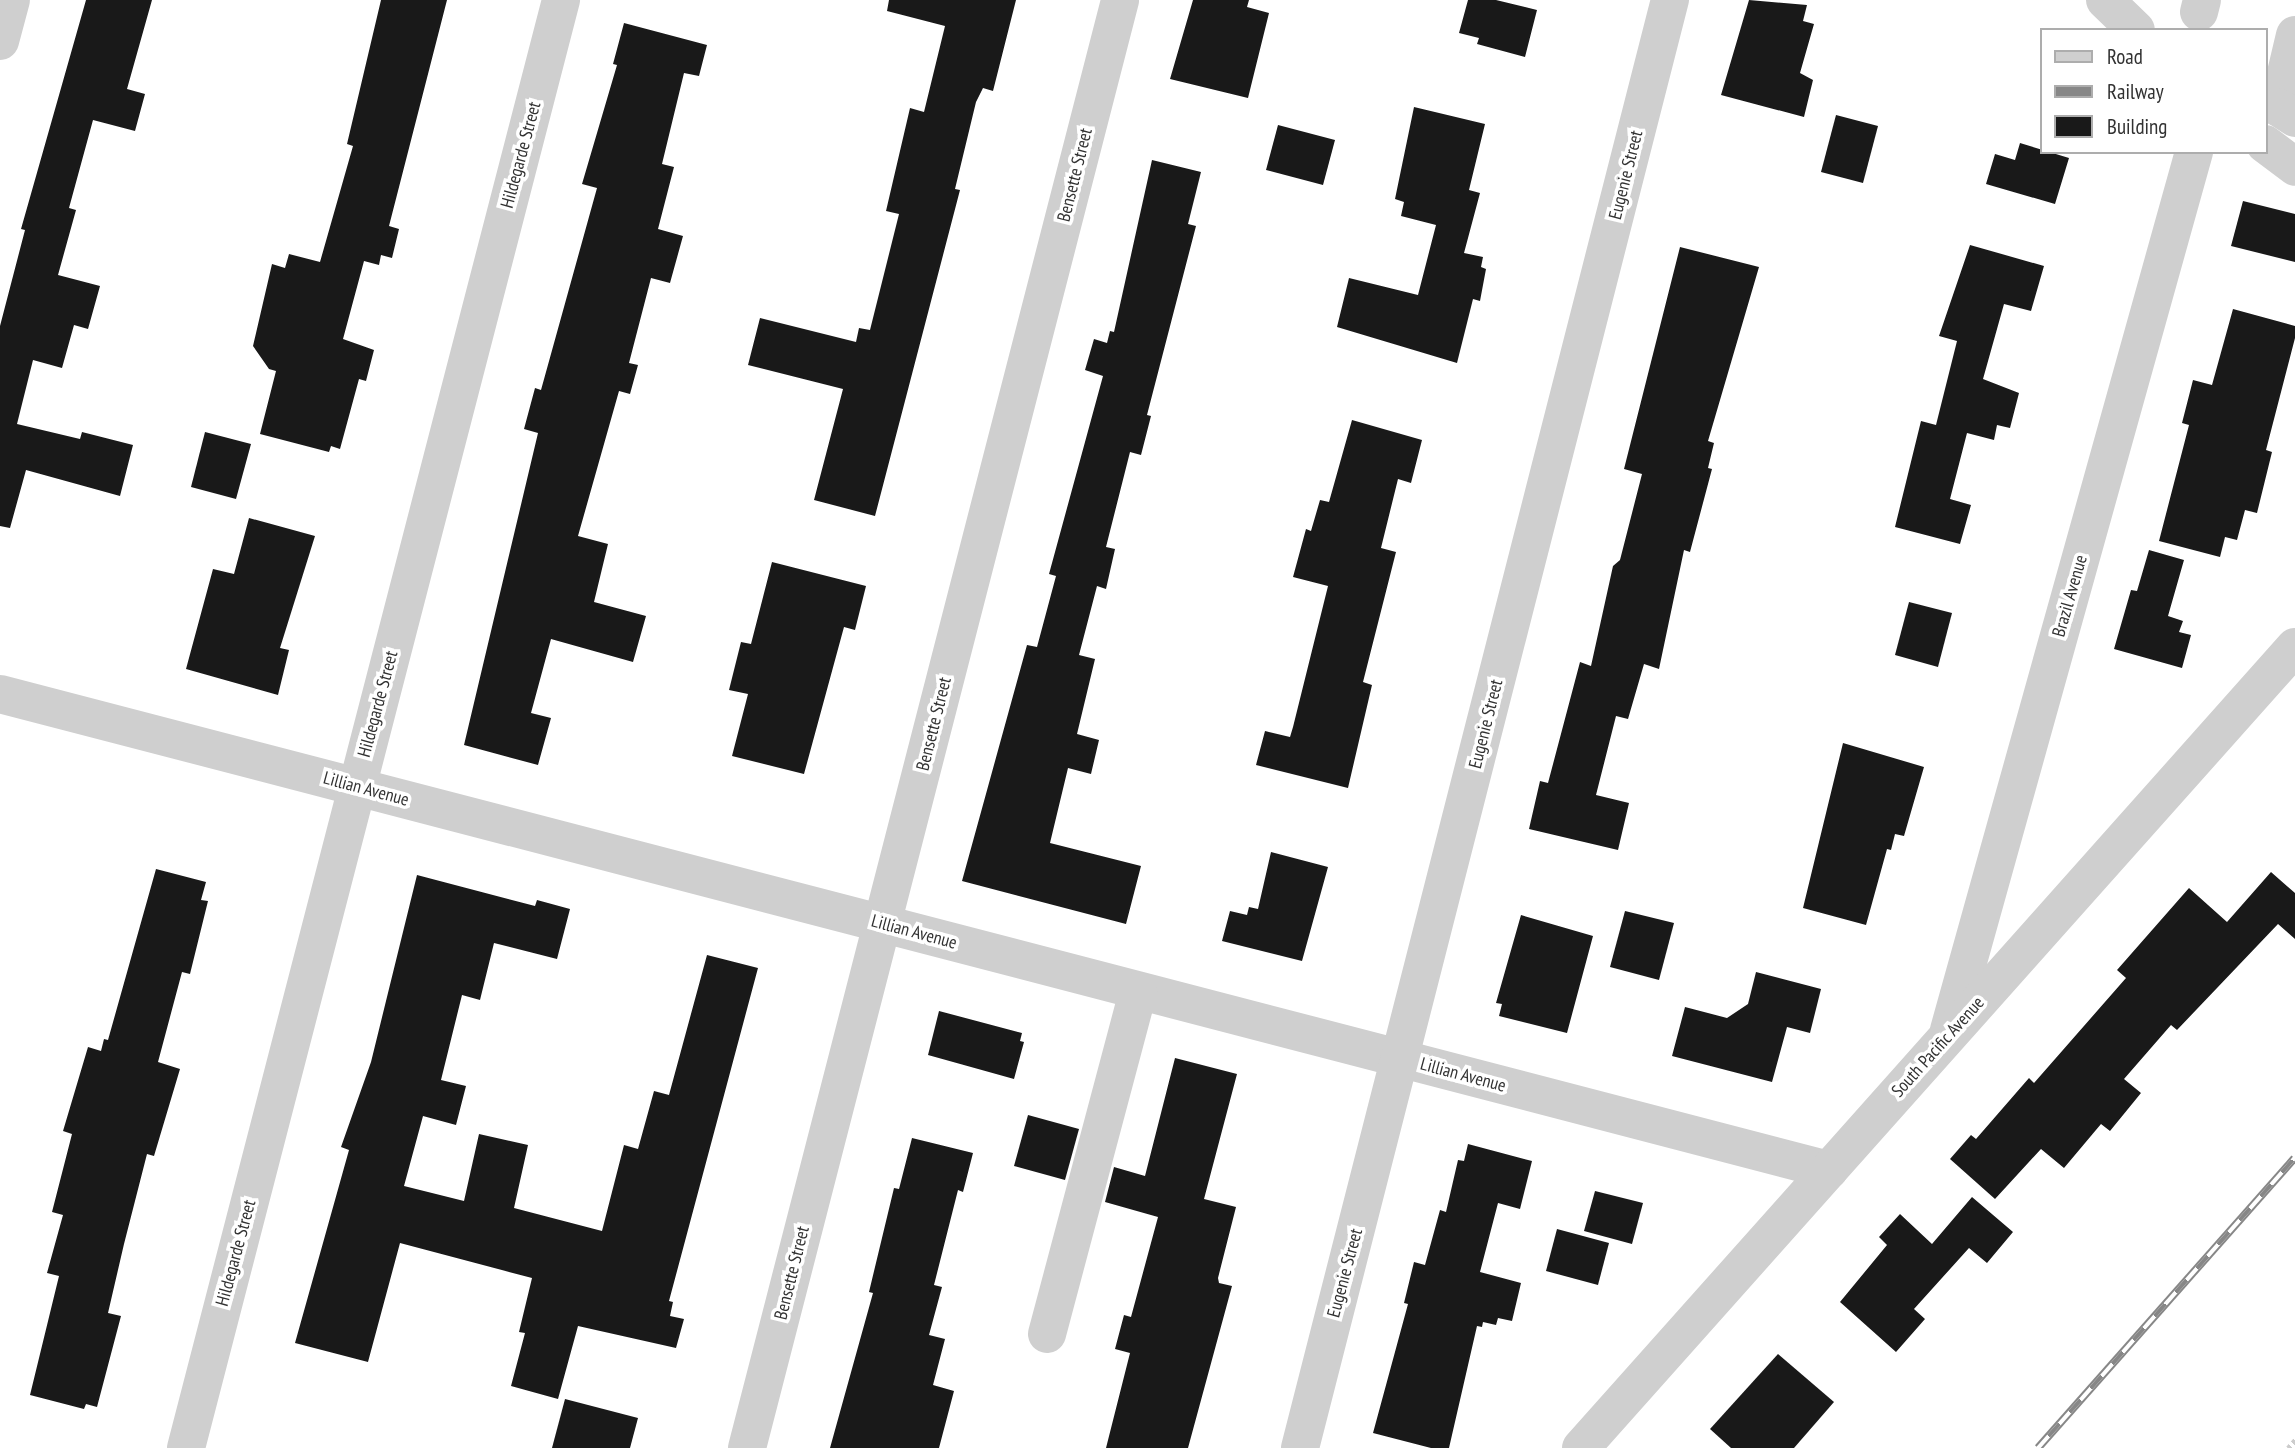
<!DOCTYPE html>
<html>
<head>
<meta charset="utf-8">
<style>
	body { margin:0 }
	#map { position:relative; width:2295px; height:1448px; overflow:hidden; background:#fff; font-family:"PT Sans Narrow",sans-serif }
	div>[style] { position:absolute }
	.building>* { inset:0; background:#191919 }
	.path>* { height:4.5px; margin-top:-2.25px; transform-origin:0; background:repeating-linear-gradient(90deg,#ccc 0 3.5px,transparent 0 7px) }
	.minor>* { height:38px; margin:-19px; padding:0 19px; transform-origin:19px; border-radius:19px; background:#cfcfcf }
	.rail>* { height:8px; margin-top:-4px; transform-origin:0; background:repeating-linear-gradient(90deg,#fff 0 16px,#878787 0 32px); box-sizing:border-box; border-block:2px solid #878787 }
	span { translate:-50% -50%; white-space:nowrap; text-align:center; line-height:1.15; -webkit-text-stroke:7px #fff; paint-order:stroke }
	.street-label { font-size:18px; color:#323232 }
	.legend { position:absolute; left:2040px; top:28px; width:228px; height:126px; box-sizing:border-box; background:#fff; border:2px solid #adadad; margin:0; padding:9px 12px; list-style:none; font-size:21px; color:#323232 }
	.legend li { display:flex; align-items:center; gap:14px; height:35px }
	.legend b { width:35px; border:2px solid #adadad }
</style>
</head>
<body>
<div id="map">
	<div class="building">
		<i style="clip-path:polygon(86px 0,152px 0,127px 89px,145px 94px,135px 131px,93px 120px,69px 208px,76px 210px,58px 275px,100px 286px,88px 329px,74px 325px,62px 368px,33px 360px,17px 424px,80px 439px,82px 432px,133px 445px,120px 496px,26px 470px,10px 528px,0 526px,0 326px,25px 230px,21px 229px)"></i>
		<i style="clip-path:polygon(381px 0,447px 0,389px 226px,399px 229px,392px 258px,381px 255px,379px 265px,364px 261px,343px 339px,374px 350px,366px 381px,359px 379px,340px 449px,331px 446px,329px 452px,260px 434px,276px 371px,269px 369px,253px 346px,272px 264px,285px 268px,289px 254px,320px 262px,353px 146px,347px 144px)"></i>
		<i style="clip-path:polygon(889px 0,1016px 0,993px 91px,983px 88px,976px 102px,955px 189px,960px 190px,875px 516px,814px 500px,843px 389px,748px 365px,760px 318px,856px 342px,859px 328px,870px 330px,899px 214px,886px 211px,910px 108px,924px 112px,945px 26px,887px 11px)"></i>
		<i style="clip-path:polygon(1193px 0,1249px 0,1247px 7px,1269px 13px,1248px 98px,1170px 79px)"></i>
		<i style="clip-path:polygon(1468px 0,1496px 0,1537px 10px,1525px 57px,1477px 44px,1479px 38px,1459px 33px)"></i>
		<i style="clip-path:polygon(1749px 0,1807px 5px,1803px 21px,1814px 24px,1800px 73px,1813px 80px,1804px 117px,1721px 95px)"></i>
		<i style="clip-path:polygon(624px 23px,707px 45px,699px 76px,684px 73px,662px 164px,674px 167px,658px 229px,683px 236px,670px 283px,651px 278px,629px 363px,638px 365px,630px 394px,619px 391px,578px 536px,608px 544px,594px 602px,646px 616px,633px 662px,551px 639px,531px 713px,551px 718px,538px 765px,464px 745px,538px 433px,524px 429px,535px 388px,541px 390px,597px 188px,582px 184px,617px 65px,613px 64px)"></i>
		<i style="clip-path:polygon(1414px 107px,1485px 124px,1469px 190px,1480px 193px,1464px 253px,1483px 257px,1481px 267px,1486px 269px,1480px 301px,1473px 299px,1457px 363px,1337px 327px,1349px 278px,1418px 295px,1436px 225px,1401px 216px,1404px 202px,1395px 199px)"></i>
		<i style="clip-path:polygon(1836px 115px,1878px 126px,1863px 183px,1821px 172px)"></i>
		<i style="clip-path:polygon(1278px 125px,1335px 140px,1323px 185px,1266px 170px)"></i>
		<i style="clip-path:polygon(2020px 143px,2069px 158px,2055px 204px,1986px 184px,1995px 154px,2015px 160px)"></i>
		<i style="clip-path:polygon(1152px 160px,1201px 172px,1188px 224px,1196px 226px,1147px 415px,1151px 416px,1141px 455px,1130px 452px,1106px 547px,1115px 549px,1106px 589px,1097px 586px,1079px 655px,1095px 659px,1077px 734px,1099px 740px,1091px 774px,1068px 768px,1050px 843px,1141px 866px,1126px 924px,962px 881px,1027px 645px,1037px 647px,1056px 576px,1049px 574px,1103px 376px,1085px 370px,1094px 339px,1107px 343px,1110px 331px,1114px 332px)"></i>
		<i style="clip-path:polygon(2243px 201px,2295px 214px,2295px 262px,2231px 246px)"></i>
		<i style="clip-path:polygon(1970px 245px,2044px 266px,2031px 311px,2004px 304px,1983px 379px,2019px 393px,2010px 428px,1997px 425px,1994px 440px,1967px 433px,1950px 499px,1971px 505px,1960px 544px,1895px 527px,1921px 421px,1936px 425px,1957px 341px,1939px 336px)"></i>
		<i style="clip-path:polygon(1680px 247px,1759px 267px,1708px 441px,1714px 443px,1708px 468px,1712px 469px,1690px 552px,1684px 550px,1659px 669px,1644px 664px,1628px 719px,1616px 716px,1596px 795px,1629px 803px,1618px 850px,1529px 829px,1540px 781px,1548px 783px,1580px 662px,1591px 666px,1613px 566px,1620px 560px,1642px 474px,1624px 469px)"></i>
		<i style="clip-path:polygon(2233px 309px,2295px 326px,2295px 338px,2266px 450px,2272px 452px,2257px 513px,2245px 510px,2237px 540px,2225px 537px,2220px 557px,2159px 541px,2189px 425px,2182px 423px,2193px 380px,2212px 385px)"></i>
		<i style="clip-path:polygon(1352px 420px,1422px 440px,1411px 483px,1398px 479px,1381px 548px,1396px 552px,1363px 682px,1372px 685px,1348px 788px,1256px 765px,1265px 731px,1290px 737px,1293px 727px,1328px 586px,1293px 577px,1306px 529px,1311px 531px,1320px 500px,1329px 502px)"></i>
		<i style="clip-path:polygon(205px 432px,251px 444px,236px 499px,191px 487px)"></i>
		<i style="clip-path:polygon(249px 518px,315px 536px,280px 648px,289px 650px,278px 695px,186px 669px,213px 569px,234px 574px)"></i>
		<i style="clip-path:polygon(2149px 550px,2184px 560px,2168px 616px,2183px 621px,2179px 632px,2191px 635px,2182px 668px,2114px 649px,2131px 590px,2137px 591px)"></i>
		<i style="clip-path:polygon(772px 562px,866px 586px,855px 630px,844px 627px,804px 774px,732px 756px,748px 694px,729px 690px,741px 642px,751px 644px)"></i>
		<i style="clip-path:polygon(1909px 602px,1952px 613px,1938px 667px,1895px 655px)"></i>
		<i style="clip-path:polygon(1843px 743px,1924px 767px,1904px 836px,1895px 834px,1891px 850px,1887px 849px,1866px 925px,1803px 908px)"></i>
		<i style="clip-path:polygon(1271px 852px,1328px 867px,1302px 961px,1222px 941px,1230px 911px,1247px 915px,1249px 907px,1258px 909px)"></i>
		<i style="clip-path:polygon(156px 869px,206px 882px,201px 900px,208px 901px,190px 974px,182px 972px,158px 1062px,180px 1069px,154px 1156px,147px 1154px,124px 1244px,108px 1313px,121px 1316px,97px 1407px,86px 1404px,84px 1409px,30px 1395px,59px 1276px,47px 1273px,63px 1215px,52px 1212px,72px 1134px,63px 1131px,88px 1047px,101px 1051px,104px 1039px,108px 1040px)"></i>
		<i style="clip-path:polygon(2271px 872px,2295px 893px,2295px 939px,2278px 924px,2177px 1030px,2171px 1025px,2124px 1079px,2141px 1093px,2110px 1131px,2101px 1124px,2064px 1168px,2041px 1149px,1995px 1199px,1950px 1159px,1971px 1135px,1976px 1139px,2029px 1078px,2034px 1083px,2126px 978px,2117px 970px,2189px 888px,2227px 922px)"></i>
		<i style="clip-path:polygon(417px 875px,535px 906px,537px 900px,570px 909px,557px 959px,494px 943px,480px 1000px,462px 995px,441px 1080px,466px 1086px,456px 1125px,423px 1116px,404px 1186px,464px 1201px,479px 1134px,528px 1145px,514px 1208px,602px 1231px,624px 1145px,638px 1149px,654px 1091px,669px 1095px,707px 955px,758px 968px,669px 1301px,673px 1302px,670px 1316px,684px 1319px,676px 1348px,578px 1326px,558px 1399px,511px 1386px,525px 1333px,519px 1332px,532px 1278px,400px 1243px,368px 1362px,295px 1343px,349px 1150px,341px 1147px,371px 1062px)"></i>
		<i style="clip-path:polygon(1625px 911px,1674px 923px,1659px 980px,1610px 967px)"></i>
		<i style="clip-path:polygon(1521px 915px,1593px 936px,1567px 1033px,1499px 1016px,1502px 1004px,1496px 1003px)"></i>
		<i style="clip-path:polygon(1756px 972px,1821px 989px,1810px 1033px,1787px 1027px,1772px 1082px,1672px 1056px,1685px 1007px,1727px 1018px,1748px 1004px)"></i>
		<i style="clip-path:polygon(939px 1011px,1022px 1033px,1020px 1041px,1024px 1042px,1014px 1079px,928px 1055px)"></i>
		<i style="clip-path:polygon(1175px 1058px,1237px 1074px,1204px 1199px,1236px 1207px,1218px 1278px,1219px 1283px,1232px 1286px,1188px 1448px,1106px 1448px,1130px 1353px,1115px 1349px,1124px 1315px,1131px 1317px,1158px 1217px,1105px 1202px,1114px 1167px,1145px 1176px)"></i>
		<i style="clip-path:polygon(1028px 1115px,1079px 1129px,1065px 1180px,1014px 1166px)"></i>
		<i style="clip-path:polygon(912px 1138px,973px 1153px,963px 1192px,958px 1190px,934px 1285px,942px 1287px,929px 1335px,945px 1339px,933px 1385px,954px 1391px,939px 1448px,830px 1448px,873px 1293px,869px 1292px,894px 1188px,899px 1189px)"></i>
		<i style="clip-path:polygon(1468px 1144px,1532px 1161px,1520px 1209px,1498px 1203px,1480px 1272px,1521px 1283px,1512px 1321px,1498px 1318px,1496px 1325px,1483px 1322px,1482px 1327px,1477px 1326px,1449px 1448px,1431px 1448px,1373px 1433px,1408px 1304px,1404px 1303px,1414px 1262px,1425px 1265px,1440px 1210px,1446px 1212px,1458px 1160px,1464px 1161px)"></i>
		<i style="clip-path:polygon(1595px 1191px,1643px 1203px,1632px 1244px,1584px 1231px)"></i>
		<i style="clip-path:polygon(1972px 1197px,2013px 1232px,1987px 1263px,1969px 1248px,1914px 1309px,1925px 1319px,1896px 1352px,1840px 1302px,1887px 1245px,1879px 1237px,1900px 1214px,1932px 1244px)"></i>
		<i style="clip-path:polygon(1557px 1229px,1609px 1243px,1598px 1285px,1546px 1271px)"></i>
		<i style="clip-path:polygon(1778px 1354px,1834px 1402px,1794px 1448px,1731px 1448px,1710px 1429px)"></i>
		<i style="clip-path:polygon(565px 1399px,638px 1418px,630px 1448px,552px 1448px)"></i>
	</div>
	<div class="path">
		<i style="left:2288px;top:1448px;width:11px;rotate:-49deg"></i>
	</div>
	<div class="minor">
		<i style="left:2105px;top:0;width:43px;rotate:44.1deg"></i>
		<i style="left:2199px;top:12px;width:12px;rotate:-76deg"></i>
		<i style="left:2295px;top:35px;width:74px;rotate:103.3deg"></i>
		<i style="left:2278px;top:107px;width:20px;rotate:33deg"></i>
		<i style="left:0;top:41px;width:42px;rotate:-75deg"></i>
		<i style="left:2265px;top:144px;width:38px;rotate:37deg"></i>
		<i style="left:0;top:694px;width:1890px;rotate:14.59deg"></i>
		<i style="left:1949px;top:1030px;width:912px;rotate:-74.41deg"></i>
		<i style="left:1047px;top:1334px;width:355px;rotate:-75.1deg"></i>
		<i style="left:186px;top:1448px;width:1496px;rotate:-75.48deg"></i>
		<i style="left:747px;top:1448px;width:1495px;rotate:-75.55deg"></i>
		<i style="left:1300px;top:1448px;width:1495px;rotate:-75.67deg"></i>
		<i style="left:1581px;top:1448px;width:1073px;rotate:-48.29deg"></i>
	</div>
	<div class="rail">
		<i style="left:2038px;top:1448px;width:387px;rotate:-48.5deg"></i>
	</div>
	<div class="street-label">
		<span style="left:521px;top:155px;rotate:-75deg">Hildegarde Street</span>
		<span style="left:1075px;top:175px;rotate:-76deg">Bensette Street</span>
		<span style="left:1626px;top:175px;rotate:-76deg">Eugenie Street</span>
		<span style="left:2070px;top:596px;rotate:-74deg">Brazil Avenue</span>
		<span style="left:378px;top:704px;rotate:-75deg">Hildegarde Street</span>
		<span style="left:934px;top:724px;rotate:-76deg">Bensette Street</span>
		<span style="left:1486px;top:724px;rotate:-76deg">Eugenie Street</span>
		<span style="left:366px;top:789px;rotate:15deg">Lillian Avenue</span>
		<span style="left:914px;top:932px;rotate:15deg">Lillian Avenue</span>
		<span style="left:1938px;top:1047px;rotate:-48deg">South Pacific Avenue</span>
		<span style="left:1463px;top:1075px;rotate:15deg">Lillian Avenue</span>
		<span style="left:236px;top:1253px;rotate:-75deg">Hildegarde Street</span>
		<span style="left:792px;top:1273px;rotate:-76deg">Bensette Street</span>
		<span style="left:1345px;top:1273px;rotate:-75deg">Eugenie Street</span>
	</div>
	<ul class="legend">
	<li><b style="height:9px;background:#cfcfcf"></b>Road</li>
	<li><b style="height:9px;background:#878787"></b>Railway</li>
	<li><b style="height:19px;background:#191919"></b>Building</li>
	</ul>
</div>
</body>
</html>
